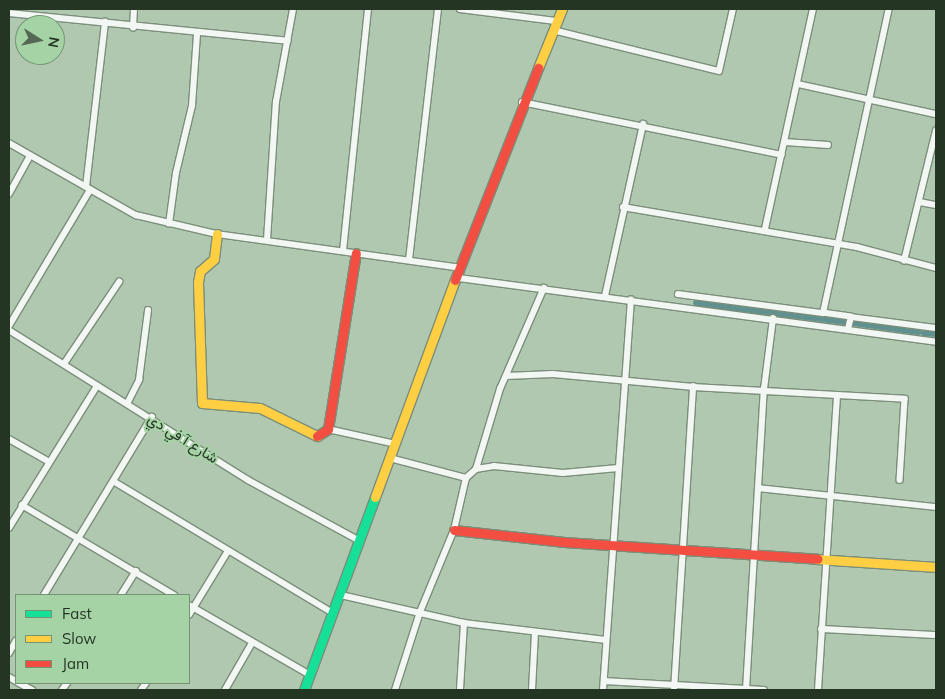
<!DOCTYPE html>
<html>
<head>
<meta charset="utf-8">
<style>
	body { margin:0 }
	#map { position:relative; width:945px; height:699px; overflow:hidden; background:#b0c8b0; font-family:Mulish,Vazirmatn,sans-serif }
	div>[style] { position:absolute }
	.canal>* { height:6px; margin:-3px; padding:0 3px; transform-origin:3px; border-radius:3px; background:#60918e }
	.roads { filter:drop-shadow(1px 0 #7b8e7b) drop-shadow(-1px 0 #7b8e7b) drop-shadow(0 1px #7b8e7b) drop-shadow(0 -1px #7b8e7b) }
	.street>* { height:5.5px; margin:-2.75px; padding:0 2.75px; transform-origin:2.75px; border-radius:2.75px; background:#f3f7f3 }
	.fast>* { height:9px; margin:-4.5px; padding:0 4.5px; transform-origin:4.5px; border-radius:4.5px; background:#16e098 }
	.slow>* { height:9px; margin:-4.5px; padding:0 4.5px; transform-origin:4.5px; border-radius:4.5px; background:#ffcf43 }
	.jam>* { height:9px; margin:-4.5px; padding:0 4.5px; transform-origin:4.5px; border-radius:4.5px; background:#f24e42 }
	span { translate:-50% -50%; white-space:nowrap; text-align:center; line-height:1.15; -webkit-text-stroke:4px #a6d3a6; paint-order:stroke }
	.street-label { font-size:15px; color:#243524 }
	.frame { position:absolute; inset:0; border:10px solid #243524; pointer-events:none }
	.legend { position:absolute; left:15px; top:594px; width:175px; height:90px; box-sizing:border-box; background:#a6d3a6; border:1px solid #729472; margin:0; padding:6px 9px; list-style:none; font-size:15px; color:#243524 }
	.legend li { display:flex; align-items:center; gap:10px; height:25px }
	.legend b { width:25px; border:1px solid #729472 }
	.north { position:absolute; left:15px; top:15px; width:50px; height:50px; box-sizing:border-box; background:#a6d3a6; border:1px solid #729472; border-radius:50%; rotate:100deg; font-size:14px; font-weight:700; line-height:20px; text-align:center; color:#243524 }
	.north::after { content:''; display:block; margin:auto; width:18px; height:22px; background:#556855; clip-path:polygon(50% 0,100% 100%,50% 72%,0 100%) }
</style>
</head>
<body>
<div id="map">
	<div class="canal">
		<i style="left:696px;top:303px;width:150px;rotate:7.3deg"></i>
		<i style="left:853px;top:323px;width:66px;rotate:7.9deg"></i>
		<i style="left:924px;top:333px;width:12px;rotate:5deg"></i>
	</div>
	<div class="roads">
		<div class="street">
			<i style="left:460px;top:9px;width:98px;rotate:7.1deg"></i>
			<i style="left:9px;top:13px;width:280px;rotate:5.7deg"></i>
			<i style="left:133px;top:28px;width:19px;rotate:-87deg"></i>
			<i style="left:553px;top:30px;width:171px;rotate:13.9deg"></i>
			<i style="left:719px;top:71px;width:64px;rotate:-77.3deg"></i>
			<i style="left:798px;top:84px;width:141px;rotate:12.3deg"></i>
			<i style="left:522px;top:102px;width:265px;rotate:11.5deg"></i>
			<i style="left:785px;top:142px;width:43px;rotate:4deg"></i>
			<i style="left:9px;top:143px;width:146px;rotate:29.6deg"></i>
			<i style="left:136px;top:215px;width:83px;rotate:13.2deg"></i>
			<i style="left:217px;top:234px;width:246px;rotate:7.9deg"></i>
			<i style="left:86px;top:187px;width:166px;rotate:-83.4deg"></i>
			<i style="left:9px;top:194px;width:43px;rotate:-61.1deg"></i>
			<i style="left:920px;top:202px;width:16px;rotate:11deg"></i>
			<i style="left:623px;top:207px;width:237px;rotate:9.7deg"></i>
			<i style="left:857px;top:247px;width:82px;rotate:14.9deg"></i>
			<i style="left:169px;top:224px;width:51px;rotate:-82.2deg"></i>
			<i style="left:176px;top:173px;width:69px;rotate:-76.6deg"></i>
			<i style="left:192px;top:106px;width:72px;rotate:-86deg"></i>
			<i style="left:765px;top:229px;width:225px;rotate:-77.7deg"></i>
			<i style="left:267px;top:240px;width:138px;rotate:-86.3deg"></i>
			<i style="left:276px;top:102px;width:95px;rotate:-79.6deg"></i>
			<i style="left:343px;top:251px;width:243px;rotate:-84.1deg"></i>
			<i style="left:409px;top:260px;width:253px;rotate:-83.4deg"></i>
			<i style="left:904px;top:261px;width:134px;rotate:-76.2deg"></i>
			<i style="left:459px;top:278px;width:481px;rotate:7.6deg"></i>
			<i style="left:678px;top:294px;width:146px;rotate:7.5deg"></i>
			<i style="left:605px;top:296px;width:176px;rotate:-77.5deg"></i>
			<i style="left:851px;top:317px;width:28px;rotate:-172deg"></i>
			<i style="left:823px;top:313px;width:311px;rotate:-77.8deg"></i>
			<i style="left:9px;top:326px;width:158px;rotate:-59.2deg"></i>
			<i style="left:848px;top:329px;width:12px;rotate:-76deg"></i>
			<i style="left:851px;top:317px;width:86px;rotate:7.4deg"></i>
			<i style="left:9px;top:330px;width:282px;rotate:32.1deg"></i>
			<i style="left:248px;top:480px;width:128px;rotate:28.6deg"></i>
			<i style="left:64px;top:364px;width:99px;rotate:-56.1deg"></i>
			<i style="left:506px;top:376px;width:47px;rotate:-2.4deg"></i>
			<i style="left:553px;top:374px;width:141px;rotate:5.3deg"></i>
			<i style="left:693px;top:387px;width:212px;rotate:3.2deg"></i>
			<i style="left:905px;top:399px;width:81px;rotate:93.5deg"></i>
			<i style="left:127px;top:404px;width:27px;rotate:-63deg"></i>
			<i style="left:139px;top:380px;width:70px;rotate:-82.6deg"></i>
			<i style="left:328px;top:429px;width:70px;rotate:12.4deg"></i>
			<i style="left:9px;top:439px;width:45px;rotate:29.4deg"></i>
			<i style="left:390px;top:458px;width:79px;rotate:14.7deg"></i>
			<i style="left:476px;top:469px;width:18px;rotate:-9deg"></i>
			<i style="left:494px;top:466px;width:69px;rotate:5.8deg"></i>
			<i style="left:563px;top:473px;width:55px;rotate:-5.2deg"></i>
			<i style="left:115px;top:482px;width:254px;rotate:31deg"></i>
			<i style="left:758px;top:488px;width:179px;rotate:6.1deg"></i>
			<i style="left:22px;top:505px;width:177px;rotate:30.6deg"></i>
			<i style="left:9px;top:528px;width:167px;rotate:-58.2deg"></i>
			<i style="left:44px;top:595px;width:208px;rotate:-58.8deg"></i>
			<i style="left:121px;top:595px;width:28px;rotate:-58deg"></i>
			<i style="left:341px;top:595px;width:126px;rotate:12.8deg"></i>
			<i style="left:464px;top:623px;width:143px;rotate:6.8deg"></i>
			<i style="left:189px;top:605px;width:140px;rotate:30deg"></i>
			<i style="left:189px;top:615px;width:75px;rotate:-58.6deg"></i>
			<i style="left:821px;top:629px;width:115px;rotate:3deg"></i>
			<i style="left:9px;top:653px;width:14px;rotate:-60deg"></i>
			<i style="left:9px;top:677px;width:8px;rotate:30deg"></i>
			<i style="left:604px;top:681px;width:160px;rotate:3.2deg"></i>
			<i style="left:19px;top:683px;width:15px;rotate:28deg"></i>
			<i style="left:62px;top:690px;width:9px;rotate:-54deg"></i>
			<i style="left:141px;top:690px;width:9px;rotate:-54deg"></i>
			<i style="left:225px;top:690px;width:54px;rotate:-60.1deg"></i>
			<i style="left:395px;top:690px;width:82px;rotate:-72.2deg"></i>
			<i style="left:420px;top:612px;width:89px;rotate:-67.5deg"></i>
			<i style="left:454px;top:530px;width:53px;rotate:-77deg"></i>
			<i style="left:466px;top:478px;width:13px;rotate:-42deg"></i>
			<i style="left:476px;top:469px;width:84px;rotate:-73.3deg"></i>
			<i style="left:500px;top:389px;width:110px;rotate:-66.5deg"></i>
			<i style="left:460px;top:690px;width:67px;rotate:-86.6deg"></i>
			<i style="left:532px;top:690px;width:57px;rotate:-87deg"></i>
			<i style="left:603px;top:690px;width:391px;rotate:-85.9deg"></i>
			<i style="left:674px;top:690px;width:304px;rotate:-86.4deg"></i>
			<i style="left:746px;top:690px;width:302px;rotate:-86.6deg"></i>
			<i style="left:764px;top:389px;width:71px;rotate:-82.7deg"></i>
			<i style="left:818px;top:690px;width:295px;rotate:-86.3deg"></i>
		</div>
		<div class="fast">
			<i style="left:304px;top:690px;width:206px;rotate:-69.8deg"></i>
		</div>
		<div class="slow">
			<i style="left:538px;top:68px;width:64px;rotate:-67.9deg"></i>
			<i style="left:217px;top:234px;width:25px;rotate:97deg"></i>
			<i style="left:214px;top:259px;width:18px;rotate:139deg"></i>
			<i style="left:200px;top:271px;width:11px;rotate:100deg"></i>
			<i style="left:198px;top:282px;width:121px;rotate:88.1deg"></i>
			<i style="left:202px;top:403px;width:58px;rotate:4.9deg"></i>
			<i style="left:260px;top:408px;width:64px;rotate:26.2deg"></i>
			<i style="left:375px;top:497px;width:231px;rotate:-69.8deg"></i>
			<i style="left:817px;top:559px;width:119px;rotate:3.8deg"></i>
		</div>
		<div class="jam">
			<i style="left:455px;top:280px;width:228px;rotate:-68.6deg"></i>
			<i style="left:317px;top:436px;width:13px;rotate:-32deg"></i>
			<i style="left:328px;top:429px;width:178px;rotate:-81deg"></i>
			<i style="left:454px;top:530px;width:111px;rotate:6.2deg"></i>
			<i style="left:564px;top:542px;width:254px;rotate:3.8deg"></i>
		</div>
	</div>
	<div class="street-label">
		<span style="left:183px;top:438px;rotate:32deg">شارع آ في دي</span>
	</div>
	<div class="frame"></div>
	<ul class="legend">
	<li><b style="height:6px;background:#16e098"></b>Fast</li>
	<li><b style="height:6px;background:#ffcf43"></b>Slow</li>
	<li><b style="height:6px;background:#f24e42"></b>Jam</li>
	</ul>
	<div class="north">N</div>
</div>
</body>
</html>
